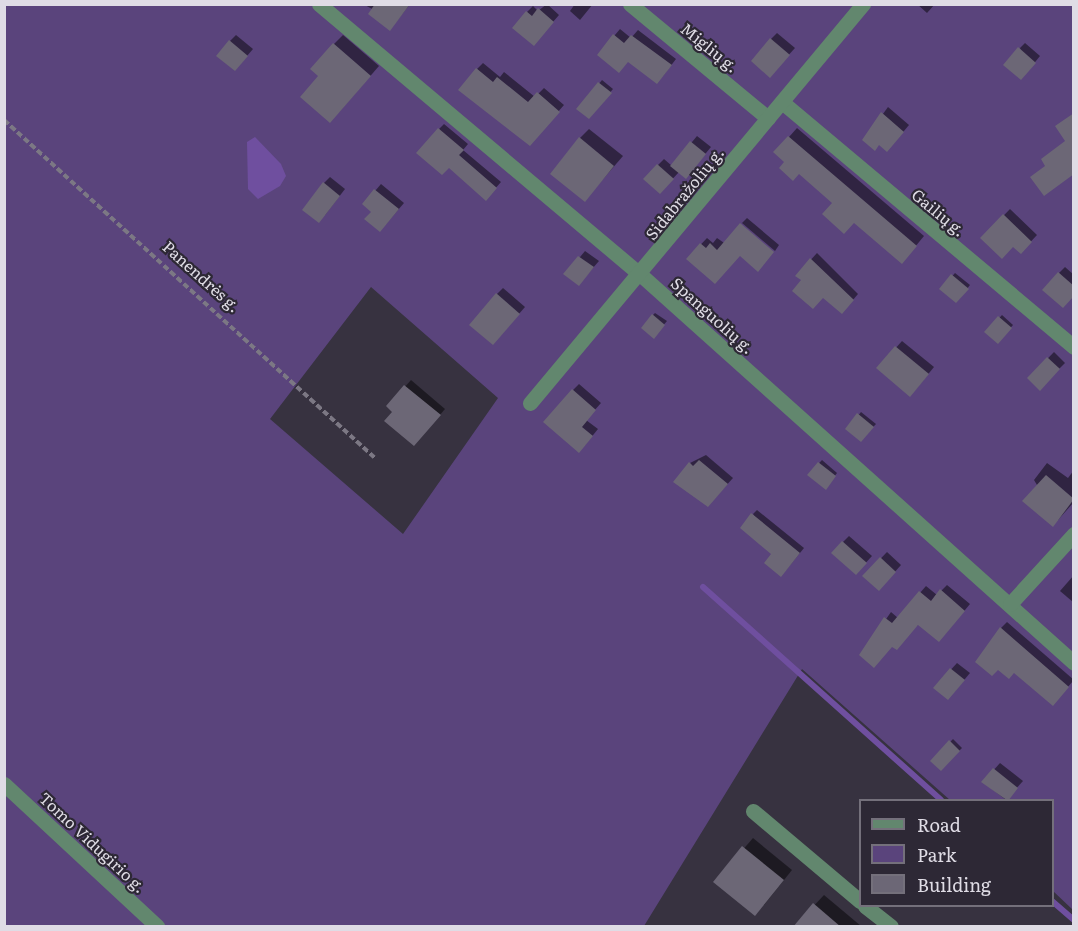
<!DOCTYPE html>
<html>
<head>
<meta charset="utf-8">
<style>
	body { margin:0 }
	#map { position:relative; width:1078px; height:931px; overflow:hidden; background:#373240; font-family:Literata,serif }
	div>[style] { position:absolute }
	.green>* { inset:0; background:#5a447c }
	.water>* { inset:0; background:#6f4f9f }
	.shadow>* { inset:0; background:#0007 }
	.stream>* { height:6px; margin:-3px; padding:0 3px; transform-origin:3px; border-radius:3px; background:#6f4f9f }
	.building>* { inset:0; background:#6c6776 }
	.path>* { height:4px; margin-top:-2px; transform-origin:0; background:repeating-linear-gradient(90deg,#7c7884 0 6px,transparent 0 9px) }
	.minor>* { height:15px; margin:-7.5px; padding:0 7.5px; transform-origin:7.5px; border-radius:7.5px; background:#62876e }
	span { translate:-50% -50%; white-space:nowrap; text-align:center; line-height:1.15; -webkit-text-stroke:4.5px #2d2835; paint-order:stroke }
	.street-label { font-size:16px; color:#dfdce5 }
	.frame { position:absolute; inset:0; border:6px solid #dfdce5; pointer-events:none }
	.legend { position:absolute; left:859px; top:799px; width:195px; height:108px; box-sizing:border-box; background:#2d2835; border:2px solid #74707b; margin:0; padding:8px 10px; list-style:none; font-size:18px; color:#dfdce5 }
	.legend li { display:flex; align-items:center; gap:12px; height:30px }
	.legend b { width:30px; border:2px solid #74707b }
</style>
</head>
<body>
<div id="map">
	<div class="green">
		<i style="clip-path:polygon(evenodd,5px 5px,1073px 5px,1073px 910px,1053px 891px,1052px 800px,950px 800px,802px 669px,644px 926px,5px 926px,5px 5px,371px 287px,498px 398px,403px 534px,270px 419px,371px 287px)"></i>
	</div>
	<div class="water">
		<i style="clip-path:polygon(255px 137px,281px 164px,286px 176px,280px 186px,258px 199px,248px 189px,247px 142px)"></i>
	</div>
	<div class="shadow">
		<i style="clip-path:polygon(363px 4px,410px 4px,396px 22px)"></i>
		<i style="clip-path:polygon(547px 4px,559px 15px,539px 38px,527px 12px,533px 6px,538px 11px)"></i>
		<i style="clip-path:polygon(575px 4px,593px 4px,580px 20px,570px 11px)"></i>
		<i style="clip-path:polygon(917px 4px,935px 4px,927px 13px)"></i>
		<i style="clip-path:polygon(620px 29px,631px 38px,638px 30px,676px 59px,663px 76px,628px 61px,599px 54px)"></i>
		<i style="clip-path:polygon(777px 33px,795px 48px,775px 70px,771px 39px)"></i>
		<i style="clip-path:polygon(236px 35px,253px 49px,241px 63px,230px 41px)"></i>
		<i style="clip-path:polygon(343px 35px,379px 66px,339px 112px,320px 76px,334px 44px)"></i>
		<i style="clip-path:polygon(1025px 43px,1040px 56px,1027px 72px,1020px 48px)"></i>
		<i style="clip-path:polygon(483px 63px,500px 77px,504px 72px,535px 97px,544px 88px,564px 105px,535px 138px,477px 69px)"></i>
		<i style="clip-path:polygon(602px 80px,613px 89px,589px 117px,579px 108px)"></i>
		<i style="clip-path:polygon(888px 107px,909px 125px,893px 144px,864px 140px)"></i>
		<i style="clip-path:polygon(444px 124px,468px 144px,463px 150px,501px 182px,486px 199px,439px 129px)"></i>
		<i style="clip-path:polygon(797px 128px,924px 236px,910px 253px,834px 203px,786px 162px,789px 137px)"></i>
		<i style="clip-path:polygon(589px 129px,623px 156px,585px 200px,580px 138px)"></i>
		<i style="clip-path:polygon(697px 136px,711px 147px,686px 177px,679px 172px,666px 186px,658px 165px,664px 159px,672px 166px)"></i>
		<i style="clip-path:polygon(330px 177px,345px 189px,325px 215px,324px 183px)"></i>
		<i style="clip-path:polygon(381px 184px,404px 203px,386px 224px,364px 204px)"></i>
		<i style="clip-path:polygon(1010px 209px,1037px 235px,1021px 252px,1013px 245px,982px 238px)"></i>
		<i style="clip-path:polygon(747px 218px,779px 245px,775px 251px,742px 223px)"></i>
		<i style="clip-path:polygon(707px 238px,713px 243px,717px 238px,740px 254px,688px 258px)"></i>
		<i style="clip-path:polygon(585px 251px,599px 261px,579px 284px,566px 274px)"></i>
		<i style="clip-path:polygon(817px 253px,858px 294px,847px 307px,797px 275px)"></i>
		<i style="clip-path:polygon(1065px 267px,1074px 275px,1074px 295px,1059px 273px)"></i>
		<i style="clip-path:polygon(955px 273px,970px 285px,959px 299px,941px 289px)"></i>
		<i style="clip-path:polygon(503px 288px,525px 307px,499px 337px,497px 294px)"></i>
		<i style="clip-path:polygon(655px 313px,667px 321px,656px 334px,653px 315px)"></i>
		<i style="clip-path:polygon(1002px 315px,1013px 325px,998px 342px,986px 332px)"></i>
		<i style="clip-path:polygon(902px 341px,934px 367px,916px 389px,878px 368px)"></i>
		<i style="clip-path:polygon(1054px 352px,1065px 363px,1040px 388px,1029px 378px)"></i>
		<i style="clip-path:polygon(411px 380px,445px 409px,420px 438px,388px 406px)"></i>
		<i style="clip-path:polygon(579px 384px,601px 403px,586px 420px,598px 429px,585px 445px,573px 390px)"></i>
		<i style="clip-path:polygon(861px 412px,876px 424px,861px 440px,847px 429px)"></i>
		<i style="clip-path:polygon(706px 455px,733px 478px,714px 499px,690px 463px)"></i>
		<i style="clip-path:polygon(822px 460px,837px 473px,828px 485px,809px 474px)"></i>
		<i style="clip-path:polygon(1047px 463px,1068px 478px,1074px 470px,1074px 502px,1058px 520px,1034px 480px)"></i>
		<i style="clip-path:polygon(757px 510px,804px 548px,786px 570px,753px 514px)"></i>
		<i style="clip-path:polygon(849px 536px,872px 556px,862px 567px,843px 542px)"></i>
		<i style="clip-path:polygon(887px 552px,901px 565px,885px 583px,864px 576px)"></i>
		<i style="clip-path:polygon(1074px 575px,1074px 602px,1073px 602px,1060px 591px)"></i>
		<i style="clip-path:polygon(947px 585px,970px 604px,945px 634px,919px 624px,893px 645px,861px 655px,891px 612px,898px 618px,926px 586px,937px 595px)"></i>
		<i style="clip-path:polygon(1007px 622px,1074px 680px,1058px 698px,1015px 671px,1001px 628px)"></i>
		<i style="clip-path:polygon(957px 663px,970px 673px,954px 692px,935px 687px)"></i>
		<i style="clip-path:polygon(953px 739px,962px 748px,941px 769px,932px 761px)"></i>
		<i style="clip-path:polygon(1000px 763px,1023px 781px,1006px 800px,983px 782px)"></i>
		<i style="clip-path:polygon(753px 838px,792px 870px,764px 905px,715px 882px)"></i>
		<i style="clip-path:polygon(824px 895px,861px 926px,795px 926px)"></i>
	</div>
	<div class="stream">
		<i style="left:703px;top:587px;width:319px;rotate:41.8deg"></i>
		<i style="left:1052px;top:901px;width:29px;rotate:41deg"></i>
	</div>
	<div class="building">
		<i style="clip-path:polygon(375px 4px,410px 4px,390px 31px,368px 14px)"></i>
		<i style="clip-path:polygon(538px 8px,554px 22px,534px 46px,512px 28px,526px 11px,532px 16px)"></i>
		<i style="clip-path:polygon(613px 34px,624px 43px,631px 35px,672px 65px,657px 84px,628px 62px,619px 73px,597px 55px)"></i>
		<i style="clip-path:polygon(770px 38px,790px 55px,770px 78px,751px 61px)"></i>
		<i style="clip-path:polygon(229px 40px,248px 56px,235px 71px,216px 56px)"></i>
		<i style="clip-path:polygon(333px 43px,371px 76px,330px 123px,300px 97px,318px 76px,310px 69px)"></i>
		<i style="clip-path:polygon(1018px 47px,1036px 63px,1021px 80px,1003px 65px)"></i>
		<i style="clip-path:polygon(476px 68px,493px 82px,497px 77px,528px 102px,537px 92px,560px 112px,530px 146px,458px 90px)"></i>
		<i style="clip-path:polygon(598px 82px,612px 93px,589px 119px,576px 109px)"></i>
		<i style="clip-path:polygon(881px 112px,904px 132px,887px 152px,879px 145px,875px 151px,862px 140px)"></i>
		<i style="clip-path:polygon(1074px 113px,1074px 174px,1044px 196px,1030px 177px,1045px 166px,1041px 159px,1065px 141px,1055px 126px)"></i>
		<i style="clip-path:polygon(438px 128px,464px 150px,459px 155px,497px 188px,486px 201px,449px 168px,442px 175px,416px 153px)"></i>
		<i style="clip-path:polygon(788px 136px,917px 246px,902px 264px,854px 223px,844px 234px,822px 214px,832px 203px,799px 174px,793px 181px,779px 168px,784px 162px,773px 152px)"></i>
		<i style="clip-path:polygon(579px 137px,614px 166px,585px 202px,550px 174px)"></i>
		<i style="clip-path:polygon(690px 141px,706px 154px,686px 179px,670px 166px)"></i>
		<i style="clip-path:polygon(657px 164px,674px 179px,660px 194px,643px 179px)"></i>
		<i style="clip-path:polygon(323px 182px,340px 196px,319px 223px,302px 210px)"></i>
		<i style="clip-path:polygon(374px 189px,399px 209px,380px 232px,364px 219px,371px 212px,362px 204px)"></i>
		<i style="clip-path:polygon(1003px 214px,1032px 242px,1021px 254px,1013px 247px,1002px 259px,980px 238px)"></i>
		<i style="clip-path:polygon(740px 223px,774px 252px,758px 272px,740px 256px,715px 284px,686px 259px,700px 243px,706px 248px,710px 243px,717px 250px)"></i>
		<i style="clip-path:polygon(578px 256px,594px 267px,579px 286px,563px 274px)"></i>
		<i style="clip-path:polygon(810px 258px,854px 300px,842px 314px,823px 298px,813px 309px,792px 291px,801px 280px,795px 276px)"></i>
		<i style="clip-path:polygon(1058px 272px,1074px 286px,1074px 296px,1063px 308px,1042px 290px)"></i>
		<i style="clip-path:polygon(951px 274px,969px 289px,956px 303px,939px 289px)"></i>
		<i style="clip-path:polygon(496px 293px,520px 314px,493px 345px,469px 325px)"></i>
		<i style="clip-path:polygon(652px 314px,665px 325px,654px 339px,641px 328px)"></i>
		<i style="clip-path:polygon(998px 316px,1012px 328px,998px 344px,984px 332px)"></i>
		<i style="clip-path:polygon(895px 346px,929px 374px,910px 397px,876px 368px)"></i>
		<i style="clip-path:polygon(1047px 357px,1060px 369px,1040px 391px,1027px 378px)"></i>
		<i style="clip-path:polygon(404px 385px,441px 415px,414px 446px,384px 421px,392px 412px,386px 406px)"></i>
		<i style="clip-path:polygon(572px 389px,596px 410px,582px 427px,593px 436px,579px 453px,543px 422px)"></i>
		<i style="clip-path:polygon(857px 413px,874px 427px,861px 442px,845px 429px)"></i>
		<i style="clip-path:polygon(699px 460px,728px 484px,708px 507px,673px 482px,689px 462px,693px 466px)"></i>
		<i style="clip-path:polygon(818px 462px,836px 476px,826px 490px,807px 475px)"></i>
		<i style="clip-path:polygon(1046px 475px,1074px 499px,1053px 527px,1022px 501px)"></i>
		<i style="clip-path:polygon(751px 513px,800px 553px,781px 577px,764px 563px,771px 554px,740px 528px)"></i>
		<i style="clip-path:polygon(842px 541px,867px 563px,856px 575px,831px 553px)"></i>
		<i style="clip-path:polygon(880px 557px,896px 572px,879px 591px,862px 576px)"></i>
		<i style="clip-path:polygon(940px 589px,965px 611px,939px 642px,918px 625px,897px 650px,892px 647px,874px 668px,859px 655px,884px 617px,892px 623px,919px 591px,931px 601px)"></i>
		<i style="clip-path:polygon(1000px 627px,1069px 687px,1053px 706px,1014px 673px,1009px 679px,998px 670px,992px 676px,975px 662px)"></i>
		<i style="clip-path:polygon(950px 668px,965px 680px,948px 700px,933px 688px)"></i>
		<i style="clip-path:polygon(949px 740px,960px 751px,941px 771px,930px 761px)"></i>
		<i style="clip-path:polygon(993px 768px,1018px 788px,1008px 801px,981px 782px)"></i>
		<i style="clip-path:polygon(742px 846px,784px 880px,755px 916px,713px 882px)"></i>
		<i style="clip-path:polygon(813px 903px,841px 927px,793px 927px)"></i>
	</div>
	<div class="path">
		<i style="left:4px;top:120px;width:503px;rotate:42.34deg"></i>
	</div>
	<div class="minor">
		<i style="left:319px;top:4px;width:421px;rotate:40.1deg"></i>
		<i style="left:641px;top:275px;width:581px;rotate:41.86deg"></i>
		<i style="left:630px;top:4px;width:179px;rotate:39.6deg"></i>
		<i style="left:782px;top:102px;width:381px;rotate:40deg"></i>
		<i style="left:530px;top:403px;width:520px;rotate:-50.15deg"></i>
		<i style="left:1010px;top:604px;width:95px;rotate:-47.6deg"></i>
		<i style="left:4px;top:784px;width:209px;rotate:42.9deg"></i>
		<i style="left:753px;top:811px;width:140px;rotate:40.1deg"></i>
		<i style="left:865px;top:906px;width:33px;rotate:38deg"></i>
	</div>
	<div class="street-label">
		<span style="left:710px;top:47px;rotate:39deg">Miglių g.</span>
		<span style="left:684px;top:193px;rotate:-51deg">Sidabražolių g.</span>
		<span style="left:939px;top:212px;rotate:40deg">Gailių g.</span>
		<span style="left:202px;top:276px;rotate:42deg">Panendrės g.</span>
		<span style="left:713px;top:315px;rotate:42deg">Spanguolių g.</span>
		<span style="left:93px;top:842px;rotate:43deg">Tomo Vidugirio g.</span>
	</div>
	<div class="frame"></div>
	<ul class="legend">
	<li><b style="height:8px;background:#62876e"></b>Road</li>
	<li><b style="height:16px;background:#5a447c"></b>Park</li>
	<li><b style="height:16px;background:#6c6776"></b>Building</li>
	</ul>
</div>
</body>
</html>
